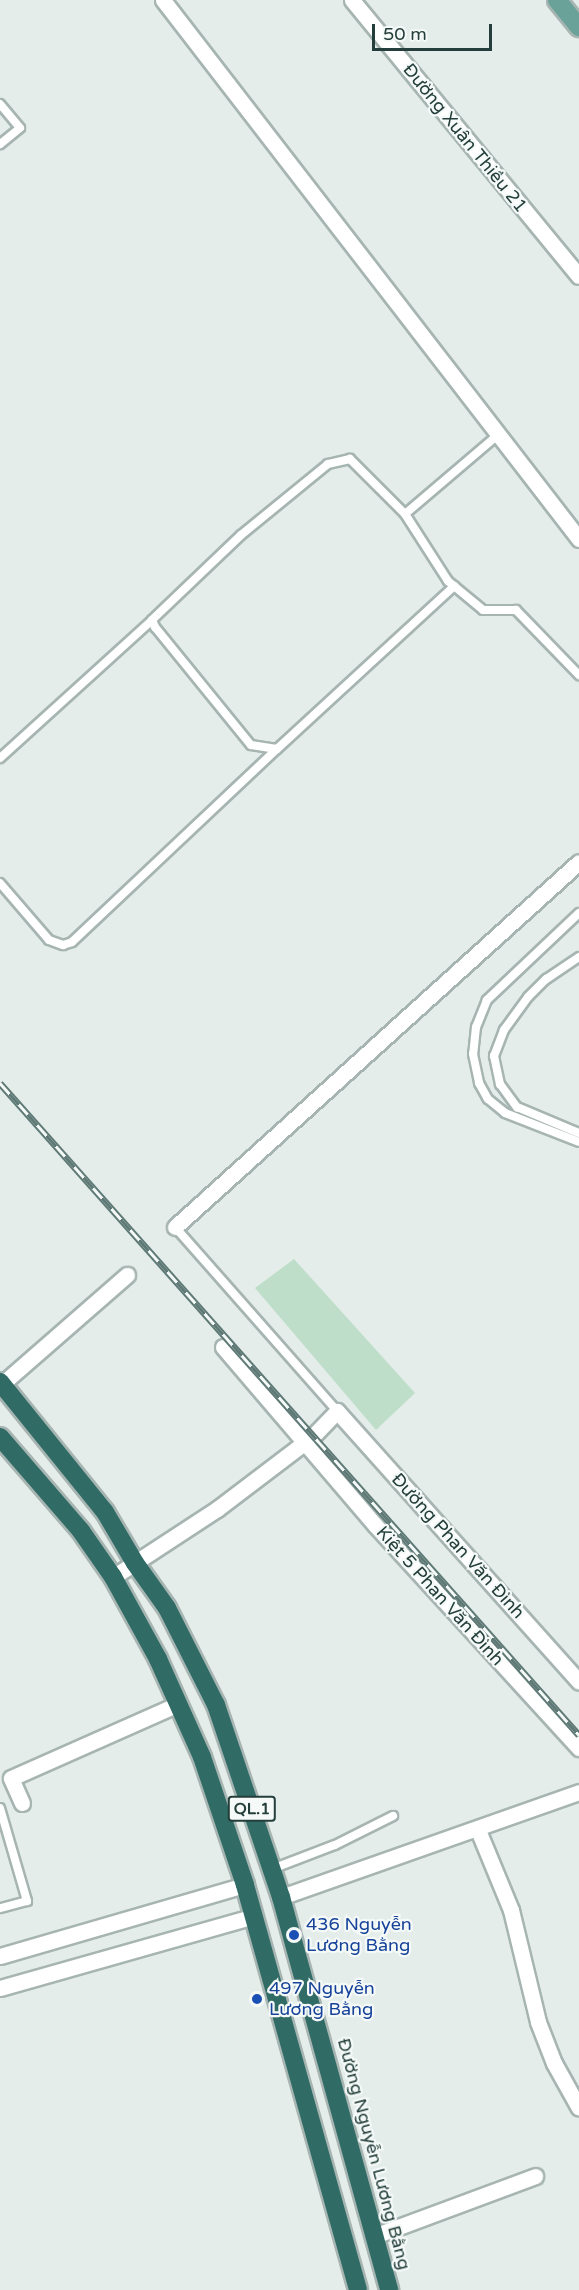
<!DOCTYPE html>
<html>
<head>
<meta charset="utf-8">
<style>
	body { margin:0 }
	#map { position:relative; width:579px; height:2290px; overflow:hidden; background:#e4edea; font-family:"Varela Round",sans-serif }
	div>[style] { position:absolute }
	.green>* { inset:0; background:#bedeca }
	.roads { filter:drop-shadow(2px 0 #a7b5b2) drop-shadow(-2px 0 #a7b5b2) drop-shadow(0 2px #a7b5b2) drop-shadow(0 -2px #a7b5b2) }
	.lane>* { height:8px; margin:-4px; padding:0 4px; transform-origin:4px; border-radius:4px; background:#fff }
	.street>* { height:15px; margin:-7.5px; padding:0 7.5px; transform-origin:7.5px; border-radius:7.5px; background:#fff }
	.primary>* { height:18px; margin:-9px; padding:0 9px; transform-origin:9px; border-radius:9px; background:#6aa29a }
	.highway>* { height:18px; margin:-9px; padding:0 9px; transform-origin:9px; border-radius:9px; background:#306b66 }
	.rail>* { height:7px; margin-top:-3.5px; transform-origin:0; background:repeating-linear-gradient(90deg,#f5faf8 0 14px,#5f7a76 0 28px); box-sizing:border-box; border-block:2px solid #5f7a76 }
	.dots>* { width:16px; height:16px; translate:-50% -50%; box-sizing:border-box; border:3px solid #f5faf8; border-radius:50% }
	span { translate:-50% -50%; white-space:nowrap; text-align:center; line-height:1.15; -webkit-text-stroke:4.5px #f5faf8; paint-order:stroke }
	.shield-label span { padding:2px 4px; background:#f5faf8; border:2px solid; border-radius:4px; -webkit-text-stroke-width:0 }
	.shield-label { font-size:16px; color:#243f3b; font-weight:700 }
	.street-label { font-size:18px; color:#243f3b }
	.transit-label { font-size:18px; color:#164399 }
	.left { translate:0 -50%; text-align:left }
	.scale { position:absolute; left:372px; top:24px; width:120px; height:27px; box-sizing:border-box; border:3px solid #243f3b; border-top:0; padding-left:8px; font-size:18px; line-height:21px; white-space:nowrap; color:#243f3b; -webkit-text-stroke:4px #f5faf8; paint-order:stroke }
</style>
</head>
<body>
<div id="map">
	<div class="green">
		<i style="clip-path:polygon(294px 1259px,415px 1393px,376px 1430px,255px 1288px)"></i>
	</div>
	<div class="roads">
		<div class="lane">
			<i style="left:0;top:104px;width:31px;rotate:50deg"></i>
			<i style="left:20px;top:128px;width:26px;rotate:141deg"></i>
			<i style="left:499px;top:434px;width:123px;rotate:139.6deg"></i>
			<i style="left:405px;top:514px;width:80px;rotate:57.3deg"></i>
			<i style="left:448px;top:581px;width:45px;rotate:39.6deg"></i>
			<i style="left:483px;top:610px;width:33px"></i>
			<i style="left:516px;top:610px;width:91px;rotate:45.9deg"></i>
			<i style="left:405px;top:514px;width:78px;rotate:-135deg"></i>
			<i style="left:350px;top:459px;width:23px;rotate:167deg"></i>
			<i style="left:328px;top:464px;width:112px;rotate:140.8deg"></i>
			<i style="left:241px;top:535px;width:123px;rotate:136.3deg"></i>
			<i style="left:152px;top:620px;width:8px;rotate:67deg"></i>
			<i style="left:155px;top:627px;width:152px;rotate:50.9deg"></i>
			<i style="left:251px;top:745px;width:26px;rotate:9deg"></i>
			<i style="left:277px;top:749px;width:241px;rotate:-42.6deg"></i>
			<i style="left:0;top:758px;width:205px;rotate:-42.2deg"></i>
			<i style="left:0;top:883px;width:75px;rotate:49.3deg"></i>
			<i style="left:49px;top:940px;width:15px;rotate:20deg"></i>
			<i style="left:63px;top:945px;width:9px;rotate:-18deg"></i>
			<i style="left:72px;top:942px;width:282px;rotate:-43.3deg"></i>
			<i style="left:579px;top:913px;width:127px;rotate:136.6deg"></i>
			<i style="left:487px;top:1000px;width:29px;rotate:112deg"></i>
			<i style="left:476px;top:1027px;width:27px;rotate:96deg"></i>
			<i style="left:473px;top:1054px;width:30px;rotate:78deg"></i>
			<i style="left:479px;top:1083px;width:18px;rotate:61deg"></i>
			<i style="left:488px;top:1099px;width:22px;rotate:39deg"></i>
			<i style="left:505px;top:1113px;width:79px;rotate:21.4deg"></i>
			<i style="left:579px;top:957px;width:40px;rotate:146deg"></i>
			<i style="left:546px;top:979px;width:25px;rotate:135deg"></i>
			<i style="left:528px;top:997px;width:41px;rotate:126deg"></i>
			<i style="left:504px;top:1030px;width:28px;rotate:111deg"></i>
			<i style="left:494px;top:1056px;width:29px;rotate:78deg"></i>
			<i style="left:500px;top:1084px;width:29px;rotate:54deg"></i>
			<i style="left:517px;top:1107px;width:67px;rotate:22.8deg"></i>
			<i style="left:175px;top:1227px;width:245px;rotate:48.6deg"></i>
			<i style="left:0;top:1808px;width:97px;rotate:73.8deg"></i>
			<i style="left:27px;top:1901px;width:28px;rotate:165deg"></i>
			<i style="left:272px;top:1869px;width:67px;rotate:-20.9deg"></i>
			<i style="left:335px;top:1845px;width:65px;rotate:-26.6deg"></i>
		</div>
		<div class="street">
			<i style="left:163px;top:0;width:681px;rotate:52.34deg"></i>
			<i style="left:352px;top:0;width:357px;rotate:50.6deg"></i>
			<i style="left:175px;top:1227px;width:544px;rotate:-42.1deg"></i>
			<i style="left:223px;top:1347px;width:235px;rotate:49.5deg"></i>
			<i style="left:376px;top:1526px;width:301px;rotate:47.6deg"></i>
			<i style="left:2px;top:1384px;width:166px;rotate:-41.1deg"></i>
			<i style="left:113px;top:1577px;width:124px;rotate:-33.2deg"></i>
			<i style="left:217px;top:1509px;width:119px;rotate:-37.2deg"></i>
			<i style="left:312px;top:1437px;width:36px;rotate:-46deg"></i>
			<i style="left:337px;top:1411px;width:363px;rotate:48.2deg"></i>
			<i style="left:22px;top:1803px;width:27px;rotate:-114deg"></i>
			<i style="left:11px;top:1778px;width:183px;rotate:-23.9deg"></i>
			<i style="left:478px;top:1830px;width:87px;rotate:67.6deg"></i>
			<i style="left:511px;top:1910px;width:115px;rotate:76.4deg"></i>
			<i style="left:538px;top:2022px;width:44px;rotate:68.7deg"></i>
			<i style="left:554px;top:2063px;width:51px;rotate:60.9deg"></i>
			<i style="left:281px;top:1897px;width:316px;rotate:-19.4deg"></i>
			<i style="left:0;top:1956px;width:255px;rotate:-16.2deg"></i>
			<i style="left:0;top:1988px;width:264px;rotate:-15.8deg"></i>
			<i style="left:374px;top:2236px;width:172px;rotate:-20.4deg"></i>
		</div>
		<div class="primary">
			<i style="left:557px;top:0;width:35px;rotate:51deg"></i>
		</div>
		<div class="highway">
			<i style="left:0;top:1382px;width:167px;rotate:51.1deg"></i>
			<i style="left:105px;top:1512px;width:59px;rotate:59.5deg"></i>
			<i style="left:135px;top:1563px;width:55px;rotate:54.6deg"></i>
			<i style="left:167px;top:1608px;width:109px;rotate:63.2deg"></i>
			<i style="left:216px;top:1705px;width:203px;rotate:71.3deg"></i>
			<i style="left:281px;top:1897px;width:408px;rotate:74.6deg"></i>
			<i style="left:0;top:1437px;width:124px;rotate:49.2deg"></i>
			<i style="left:81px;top:1531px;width:56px;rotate:55.2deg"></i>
			<i style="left:113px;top:1577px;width:94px;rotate:61.2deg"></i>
			<i style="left:158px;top:1659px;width:107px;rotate:65.8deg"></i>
			<i style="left:202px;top:1757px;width:135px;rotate:71.4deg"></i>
			<i style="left:245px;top:1885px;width:420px;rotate:74.4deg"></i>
		</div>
	</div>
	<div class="rail">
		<i style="left:0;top:1083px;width:872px;rotate:48.39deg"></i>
	</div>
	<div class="dots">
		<i style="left:294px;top:1935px;background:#1a4fb4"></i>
		<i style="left:257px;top:1999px;background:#1a4fb4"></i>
	</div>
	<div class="shield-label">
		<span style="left:252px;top:1809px">QL.1</span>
	</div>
	<div class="street-label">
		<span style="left:465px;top:138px;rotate:51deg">Đường Xuân Thiều 21</span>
		<span style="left:458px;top:1546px;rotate:48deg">Đường Phan Văn Đình</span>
		<span style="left:440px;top:1596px;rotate:48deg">Kiệt 5 Phan Văn Đình</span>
		<span style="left:374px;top:2154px;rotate:75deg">Đường Nguyễn Lương Bằng</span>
	</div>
	<div class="transit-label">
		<span class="left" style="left:306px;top:1935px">436 Nguyễn<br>Lương Bằng</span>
		<span class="left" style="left:269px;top:1999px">497 Nguyễn<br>Lương Bằng</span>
	</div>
	<div class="scale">50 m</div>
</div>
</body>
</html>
